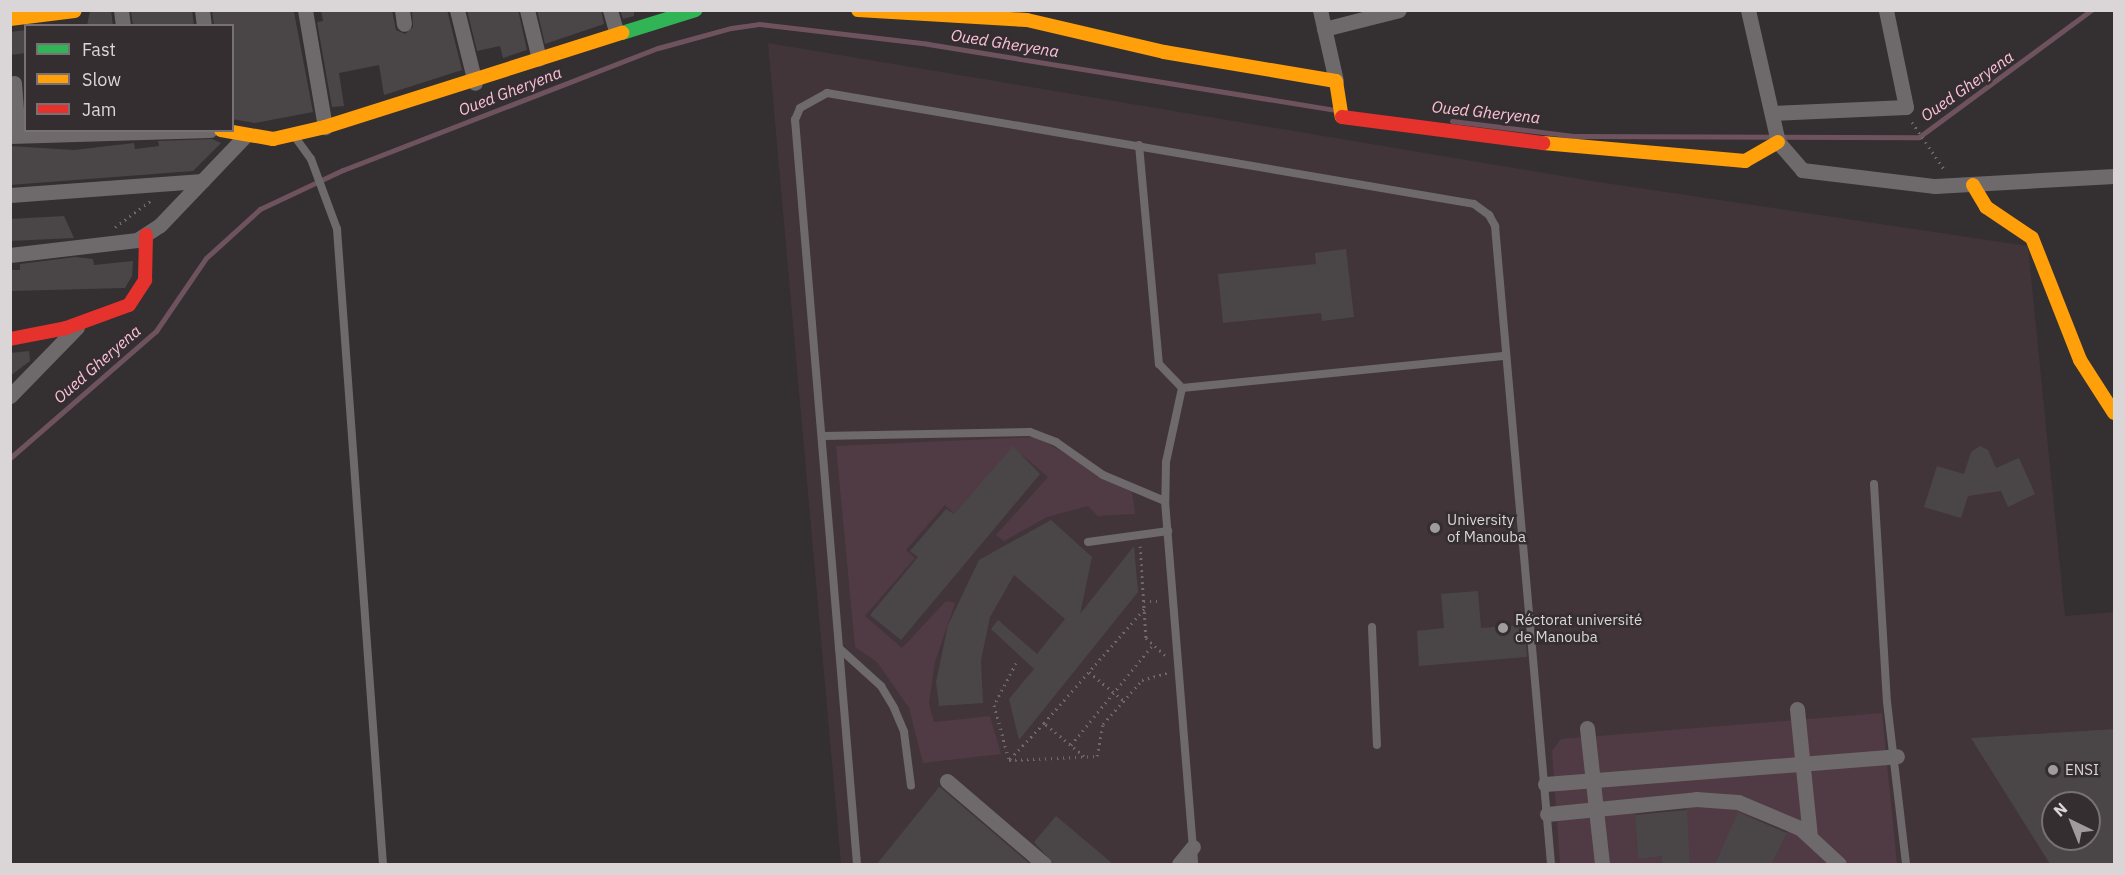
<!DOCTYPE html>
<html>
<head>
<meta charset="utf-8">
<style>
	body { margin:0 }
	#map { position:relative; width:2125px; height:875px; overflow:hidden; background:#342f31; font-family:"IBM Plex Sans",sans-serif }
	div>[style] { position:absolute }
	.built>* { inset:0; background:#41353a }
	.green>* { inset:0; background:#503a43 }
	.stream>* { height:5px; margin:-2.5px; padding:0 2.5px; transform-origin:2.5px; border-radius:2.5px; background:#6e535e }
	.building>* { inset:0; background:#4a4648 }
	.path>* { height:3px; margin-top:-1.5px; transform-origin:0; background:repeating-linear-gradient(90deg,#6d6a6b 0 1.5px,transparent 0 6px) }
	.lane>* { height:8px; margin:-4px; padding:0 4px; transform-origin:4px; border-radius:4px; background:#6e6a6b }
	.street>* { height:15px; margin:-7.5px; padding:0 7.5px; transform-origin:7.5px; border-radius:7.5px; background:#6e6a6b }
	.fast>* { height:14px; margin:-7px; padding:0 7px; transform-origin:7px; border-radius:7px; background:#30b455 }
	.slow>* { height:14px; margin:-7px; padding:0 7px; transform-origin:7px; border-radius:7px; background:#ff9f0a }
	.jam>* { height:14px; margin:-7px; padding:0 7px; transform-origin:7px; border-radius:7px; background:#e5322d }
	.dots>* { width:16px; height:16px; translate:-50% -50%; box-sizing:border-box; border:3px solid #352e30; border-radius:50% }
	span { translate:-50% -50%; white-space:nowrap; text-align:center; line-height:1.15; -webkit-text-stroke:5px #352e30; paint-order:stroke }
	.poi-label { font-size:15px; color:#dad5d7 }
	.left { translate:0 -50%; text-align:left }
	.water-label { font-size:16px; color:#fbc1d8; font-style:italic }
	.frame { position:absolute; inset:0; border:12px solid #dad5d7; pointer-events:none }
	.legend { position:absolute; left:24px; top:24px; width:210px; height:108px; box-sizing:border-box; background:#352e30; border:2px solid #777173; margin:0; padding:8px 10px; list-style:none; font-size:18px; color:#dad5d7 }
	.legend li { display:flex; align-items:center; gap:12px; height:30px }
	.legend b { width:30px; border:2px solid #777173 }
	.north { position:absolute; left:2041px; top:791px; width:60px; height:60px; box-sizing:border-box; background:#352e30; border:2px solid #777173; border-radius:50%; rotate:317deg; font-size:16px; font-weight:700; line-height:24px; text-align:center; color:#dad5d7 }
	.north::after { content:''; display:block; margin:auto; width:21px; height:27px; background:#a09b9d; clip-path:polygon(50% 0,100% 100%,50% 72%,0 100%) }
</style>
</head>
<body>
<div id="map">
	<div class="built">
		<i style="clip-path:polygon(evenodd,768px 43px,1592px 181px,2028px 246px,2065px 616px,2114px 612px,2114px 864px,841px 864px,768px 43px,2053px 803px,2089px 803px,2089px 839px,2053px 839px,2053px 803px)"></i>
	</div>
	<div class="green">
		<i style="clip-path:polygon(1036px 437px,1132px 491px,1135px 514px,1098px 516px,1088px 506px,1047px 517px,1004px 541px,996px 535px,1048px 477px,1013px 447px,954px 514px,945px 505px,906px 550px,915px 558px,865px 616px,902px 648px,946px 601px,955px 603px,935px 662px,929px 704px,934px 722px,990px 716px,1001px 754px,923px 763px,909px 708px,877px 662px,855px 647px,836px 446px)"></i>
		<i style="clip-path:polygon(1882px 713px,1897px 864px,1772px 864px,1788px 830px,1740px 813px,1716px 864px,1690px 864px,1686px 807px,1635px 814px,1638px 858px,1662px 856px,1662px 864px,1560px 864px,1552px 751px,1561px 739px)"></i>
	</div>
	<div class="stream">
		<i style="left:1452px;top:121px;width:124px;rotate:7deg"></i>
		<i style="left:1575px;top:136px;width:344px;rotate:0.2deg"></i>
		<i style="left:1919px;top:137px;width:214px;rotate:-36.4deg"></i>
		<i style="left:10px;top:458px;width:194px;rotate:-41deg"></i>
		<i style="left:156px;top:331px;width:88px;rotate:-55.6deg"></i>
		<i style="left:206px;top:258px;width:73px;rotate:-42.2deg"></i>
		<i style="left:260px;top:209px;width:92px;rotate:-25.2deg"></i>
		<i style="left:343px;top:170px;width:338px;rotate:-21.2deg"></i>
		<i style="left:658px;top:48px;width:76px;rotate:-15.3deg"></i>
		<i style="left:731px;top:28px;width:28px;rotate:-8deg"></i>
		<i style="left:759px;top:24px;width:170px;rotate:6.7deg"></i>
		<i style="left:928px;top:44px;width:412px;rotate:9.2deg"></i>
	</div>
	<div class="building">
		<i style="clip-path:polygon(90px 10px,111px 10px,113px 26px,87px 26px)"></i>
		<i style="clip-path:polygon(159px 10px,192px 10px,194px 26px,133px 26px,131px 11px)"></i>
		<i style="clip-path:polygon(212px 10px,294px 12px,313px 112px,255px 123px,232px 119px,232px 26px,214px 26px)"></i>
		<i style="clip-path:polygon(321px 10px,392px 10px,396px 30px,405px 34px,413px 27px,412px 10px,447px 10px,462px 70px,384px 95px,379px 65px,339px 73px,344px 106px,332px 107px,317px 22px,323px 21px)"></i>
		<i style="clip-path:polygon(467px 10px,518px 10px,527px 50px,503px 58px,500px 46px,477px 51px)"></i>
		<i style="clip-path:polygon(537px 10px,601px 10px,604px 24px,545px 44px)"></i>
		<i style="clip-path:polygon(620px 10px,634px 10px,634px 16px,623px 19px)"></i>
		<i style="clip-path:polygon(26px 30px,26px 53px,10px 55px,10px 32px)"></i>
		<i style="clip-path:polygon(212px 139px,221px 143px,193px 171px,10px 185px,10px 146px,74px 150px,134px 143px,135px 149px,159px 146px,158px 141px)"></i>
		<i style="clip-path:polygon(64px 216px,74px 238px,10px 241px,10px 219px)"></i>
		<i style="clip-path:polygon(1346px 249px,1354px 317px,1322px 321px,1321px 313px,1223px 323px,1218px 274px,1316px 264px,1315px 253px)"></i>
		<i style="clip-path:polygon(75px 257px,93px 259px,94px 265px,133px 261px,132px 276px,125px 288px,10px 291px,10px 270px,20px 270px,20px 264px)"></i>
		<i style="clip-path:polygon(29px 351px,30px 361px,10px 376px,10px 353px)"></i>
		<i style="clip-path:polygon(1013px 446px,1040px 474px,901px 640px,870px 615px,918px 557px,910px 551px,946px 509px,954px 514px)"></i>
		<i style="clip-path:polygon(1980px 446px,1988px 450px,1996px 468px,2019px 458px,2035px 494px,2008px 507px,2001px 491px,1968px 496px,1961px 518px,1924px 507px,1937px 466px,1964px 474px,1971px 452px)"></i>
		<i style="clip-path:polygon(1051px 520px,1092px 557px,1080px 614px,1134px 546px,1138px 592px,1019px 740px,1009px 699px,1034px 669px,991px 629px,998px 620px,1037px 654px,1065px 619px,1014px 575px,990px 617px,981px 660px,983px 703px,939px 706px,936px 682px,948px 625px,979px 560px)"></i>
		<i style="clip-path:polygon(1478px 591px,1481px 628px,1524px 625px,1527px 657px,1419px 666px,1417px 631px,1444px 628px,1441px 594px)"></i>
		<i style="clip-path:polygon(evenodd,2115px 729px,2115px 864px,2050px 864px,1971px 738px,2115px 729px,2053px 803px,2089px 803px,2089px 839px,2053px 839px,2053px 803px)"></i>
		<i style="clip-path:polygon(939px 787px,941px 788px,1030px 864px,877px 864px)"></i>
		<i style="clip-path:polygon(1687px 810px,1690px 864px,1662px 864px,1662px 856px,1638px 859px,1635px 815px)"></i>
		<i style="clip-path:polygon(1738px 812px,1787px 833px,1772px 864px,1715px 864px)"></i>
		<i style="clip-path:polygon(1056px 816px,1113px 864px,1054px 864px,1034px 842px)"></i>
	</div>
	<div class="path">
		<i style="left:1912px;top:122px;width:59px;rotate:56deg"></i>
		<i style="left:115px;top:227px;width:47px;rotate:-36.4deg"></i>
		<i style="left:1140px;top:546px;width:92px;rotate:86.3deg"></i>
		<i style="left:1146px;top:638px;width:27px;rotate:42deg"></i>
		<i style="left:1144px;top:601px;width:17px"></i>
		<i style="left:1016px;top:663px;width:47px;rotate:117.6deg"></i>
		<i style="left:994px;top:705px;width:57px;rotate:74.7deg"></i>
		<i style="left:1009px;top:760px;width:88px;rotate:-2.6deg"></i>
		<i style="left:1097px;top:756px;width:33px;rotate:-79deg"></i>
		<i style="left:1103px;top:724px;width:59px;rotate:-48.4deg"></i>
		<i style="left:1142px;top:680px;width:26px;rotate:-16deg"></i>
		<i style="left:1089px;top:672px;width:45px;rotate:39.6deg"></i>
		<i style="left:1071px;top:745px;width:127px;rotate:-50.8deg"></i>
		<i style="left:1084px;top:756px;width:52px;rotate:-140.5deg"></i>
		<i style="left:1044px;top:723px;width:152px;rotate:-48.7deg"></i>
		<i style="left:1010px;top:759px;width:50px;rotate:-46.6deg"></i>
	</div>
	<div class="lane">
		<i style="left:295px;top:137px;width:27px;rotate:54deg"></i>
		<i style="left:311px;top:159px;width:75px;rotate:69.6deg"></i>
		<i style="left:337px;top:229px;width:637px;rotate:85.86deg"></i>
		<i style="left:1139px;top:145px;width:220px;rotate:84.8deg"></i>
		<i style="left:1159px;top:364px;width:33px;rotate:46deg"></i>
		<i style="left:1182px;top:388px;width:76px;rotate:102.2deg"></i>
		<i style="left:1166px;top:462px;width:39px;rotate:91deg"></i>
		<i style="left:1182px;top:388px;width:325px;rotate:-5.7deg"></i>
		<i style="left:823px;top:436px;width:207px;rotate:-1.1deg"></i>
		<i style="left:1030px;top:432px;width:28px;rotate:21deg"></i>
		<i style="left:1056px;top:442px;width:57px;rotate:35.1deg"></i>
		<i style="left:1103px;top:475px;width:67px;rotate:22.8deg"></i>
		<i style="left:1165px;top:501px;width:364px;rotate:85.4deg"></i>
		<i style="left:1874px;top:484px;width:218px;rotate:86.6deg"></i>
		<i style="left:1887px;top:702px;width:163px;rotate:83.3deg"></i>
		<i style="left:1088px;top:542px;width:81px;rotate:-7.8deg"></i>
		<i style="left:1372px;top:627px;width:118px;rotate:87.6deg"></i>
		<i style="left:839px;top:648px;width:57px;rotate:42.1deg"></i>
		<i style="left:881px;top:686px;width:26px;rotate:59deg"></i>
		<i style="left:894px;top:708px;width:26px;rotate:67deg"></i>
		<i style="left:904px;top:732px;width:54px;rotate:82.6deg"></i>
		<i style="left:857px;top:864px;width:747px;rotate:-94.76deg"></i>
		<i style="left:795px;top:120px;width:13px;rotate:-67deg"></i>
		<i style="left:800px;top:108px;width:31px;rotate:-29deg"></i>
		<i style="left:827px;top:93px;width:656px;rotate:9.73deg"></i>
		<i style="left:1474px;top:204px;width:19px;rotate:36deg"></i>
		<i style="left:1489px;top:215px;width:13px;rotate:61deg"></i>
		<i style="left:1495px;top:226px;width:640px;rotate:84.98deg"></i>
	</div>
	<div class="street">
		<i style="left:121px;top:10px;width:16px;rotate:83deg"></i>
		<i style="left:202px;top:10px;width:16px;rotate:83deg"></i>
		<i style="left:305px;top:10px;width:119px;rotate:80.3deg"></i>
		<i style="left:402px;top:10px;width:14px;rotate:82deg"></i>
		<i style="left:457px;top:10px;width:75px;rotate:76.1deg"></i>
		<i style="left:527px;top:10px;width:50px;rotate:76.2deg"></i>
		<i style="left:610px;top:10px;width:22px;rotate:74deg"></i>
		<i style="left:1320px;top:10px;width:73px;rotate:77.3deg"></i>
		<i style="left:1748px;top:10px;width:135px;rotate:77.2deg"></i>
		<i style="left:1778px;top:142px;width:37px;rotate:49deg"></i>
		<i style="left:1802px;top:170px;width:134px;rotate:6.9deg"></i>
		<i style="left:1935px;top:186px;width:179px;rotate:-3.2deg"></i>
		<i style="left:1324px;top:29px;width:77px;rotate:-14.2deg"></i>
		<i style="left:14px;top:83px;width:52px;rotate:85.6deg"></i>
		<i style="left:1772px;top:113px;width:134px;rotate:-2.6deg"></i>
		<i style="left:1906px;top:107px;width:99px;rotate:-101.7deg"></i>
		<i style="left:10px;top:136px;width:200px;rotate:-1.7deg"></i>
		<i style="left:10px;top:195px;width:193px;rotate:-4.2deg"></i>
		<i style="left:10px;top:255px;width:128px;rotate:-6.7deg"></i>
		<i style="left:137px;top:240px;width:27px;rotate:-33deg"></i>
		<i style="left:160px;top:225px;width:123px;rotate:-46.3deg"></i>
		<i style="left:10px;top:396px;width:96px;rotate:-45.8deg"></i>
		<i style="left:1797px;top:709px;width:128px;rotate:84.2deg"></i>
		<i style="left:1587px;top:728px;width:137px;rotate:83.7deg"></i>
		<i style="left:947px;top:781px;width:128px;rotate:40.6deg"></i>
		<i style="left:1545px;top:784px;width:353px;rotate:-4.5deg"></i>
		<i style="left:1547px;top:814px;width:150px;rotate:-5.7deg"></i>
		<i style="left:1696px;top:799px;width:42px;rotate:4.1deg"></i>
		<i style="left:1738px;top:802px;width:67px;rotate:22.8deg"></i>
		<i style="left:1800px;top:828px;width:53px;rotate:42.7deg"></i>
		<i style="left:1179px;top:864px;width:22px;rotate:-51deg"></i>
	</div>
	<div class="fast">
		<i style="left:622px;top:33px;width:77px;rotate:-17.3deg"></i>
	</div>
	<div class="slow">
		<i style="left:858px;top:10px;width:169px;rotate:3.4deg"></i>
		<i style="left:1027px;top:20px;width:141px;rotate:13.1deg"></i>
		<i style="left:1164px;top:52px;width:174px;rotate:9.6deg"></i>
		<i style="left:1336px;top:81px;width:36px;rotate:81deg"></i>
		<i style="left:10px;top:19px;width:65px;rotate:-7deg"></i>
		<i style="left:221px;top:130px;width:53px;rotate:9.8deg"></i>
		<i style="left:273px;top:139px;width:53px;rotate:-13deg"></i>
		<i style="left:325px;top:127px;width:312px;rotate:-17.6deg"></i>
		<i style="left:1543px;top:143px;width:203px;rotate:5.1deg"></i>
		<i style="left:1745px;top:161px;width:38px;rotate:-30deg"></i>
		<i style="left:1973px;top:185px;width:26px;rotate:59deg"></i>
		<i style="left:1986px;top:207px;width:55px;rotate:34deg"></i>
		<i style="left:2032px;top:238px;width:131px;rotate:68.5deg"></i>
		<i style="left:2080px;top:360px;width:63px;rotate:57.3deg"></i>
	</div>
	<div class="jam">
		<i style="left:1342px;top:117px;width:203px;rotate:7.4deg"></i>
		<i style="left:10px;top:339px;width:57px;rotate:-11.1deg"></i>
		<i style="left:66px;top:328px;width:67px;rotate:-20.1deg"></i>
		<i style="left:129px;top:305px;width:30px;rotate:-57deg"></i>
		<i style="left:145px;top:280px;width:45px;rotate:-88.7deg"></i>
	</div>
	<div class="dots">
		<i style="left:1435px;top:528px;background:#a09b9d"></i>
		<i style="left:1503px;top:628px;background:#a09b9d"></i>
		<i style="left:2053px;top:770px;background:#a09b9d"></i>
	</div>
	<div class="poi-label">
		<span class="left" style="left:1447px;top:528px">University<br>of Manouba</span>
		<span class="left" style="left:1515px;top:628px">Réctorat université<br>de Manouba</span>
		<span class="left" style="left:2065px;top:770px">ENSI</span>
	</div>
	<div class="water-label">
		<span style="left:1005px;top:43px;rotate:9deg">Oued Gheryena</span>
		<span style="left:1967px;top:86px;rotate:-35deg">Oued Gheryena</span>
		<span style="left:510px;top:91px;rotate:-21deg">Oued Gheryena</span>
		<span style="left:1486px;top:112px;rotate:6deg">Oued Gheryena</span>
		<span style="left:97px;top:364px;rotate:-41deg">Oued Gheryena</span>
	</div>
	<div class="frame"></div>
	<ul class="legend">
	<li><b style="height:8px;background:#30b455"></b>Fast</li>
	<li><b style="height:8px;background:#ff9f0a"></b>Slow</li>
	<li><b style="height:8px;background:#e5322d"></b>Jam</li>
	</ul>
	<div class="north">N</div>
</div>
</body>
</html>
